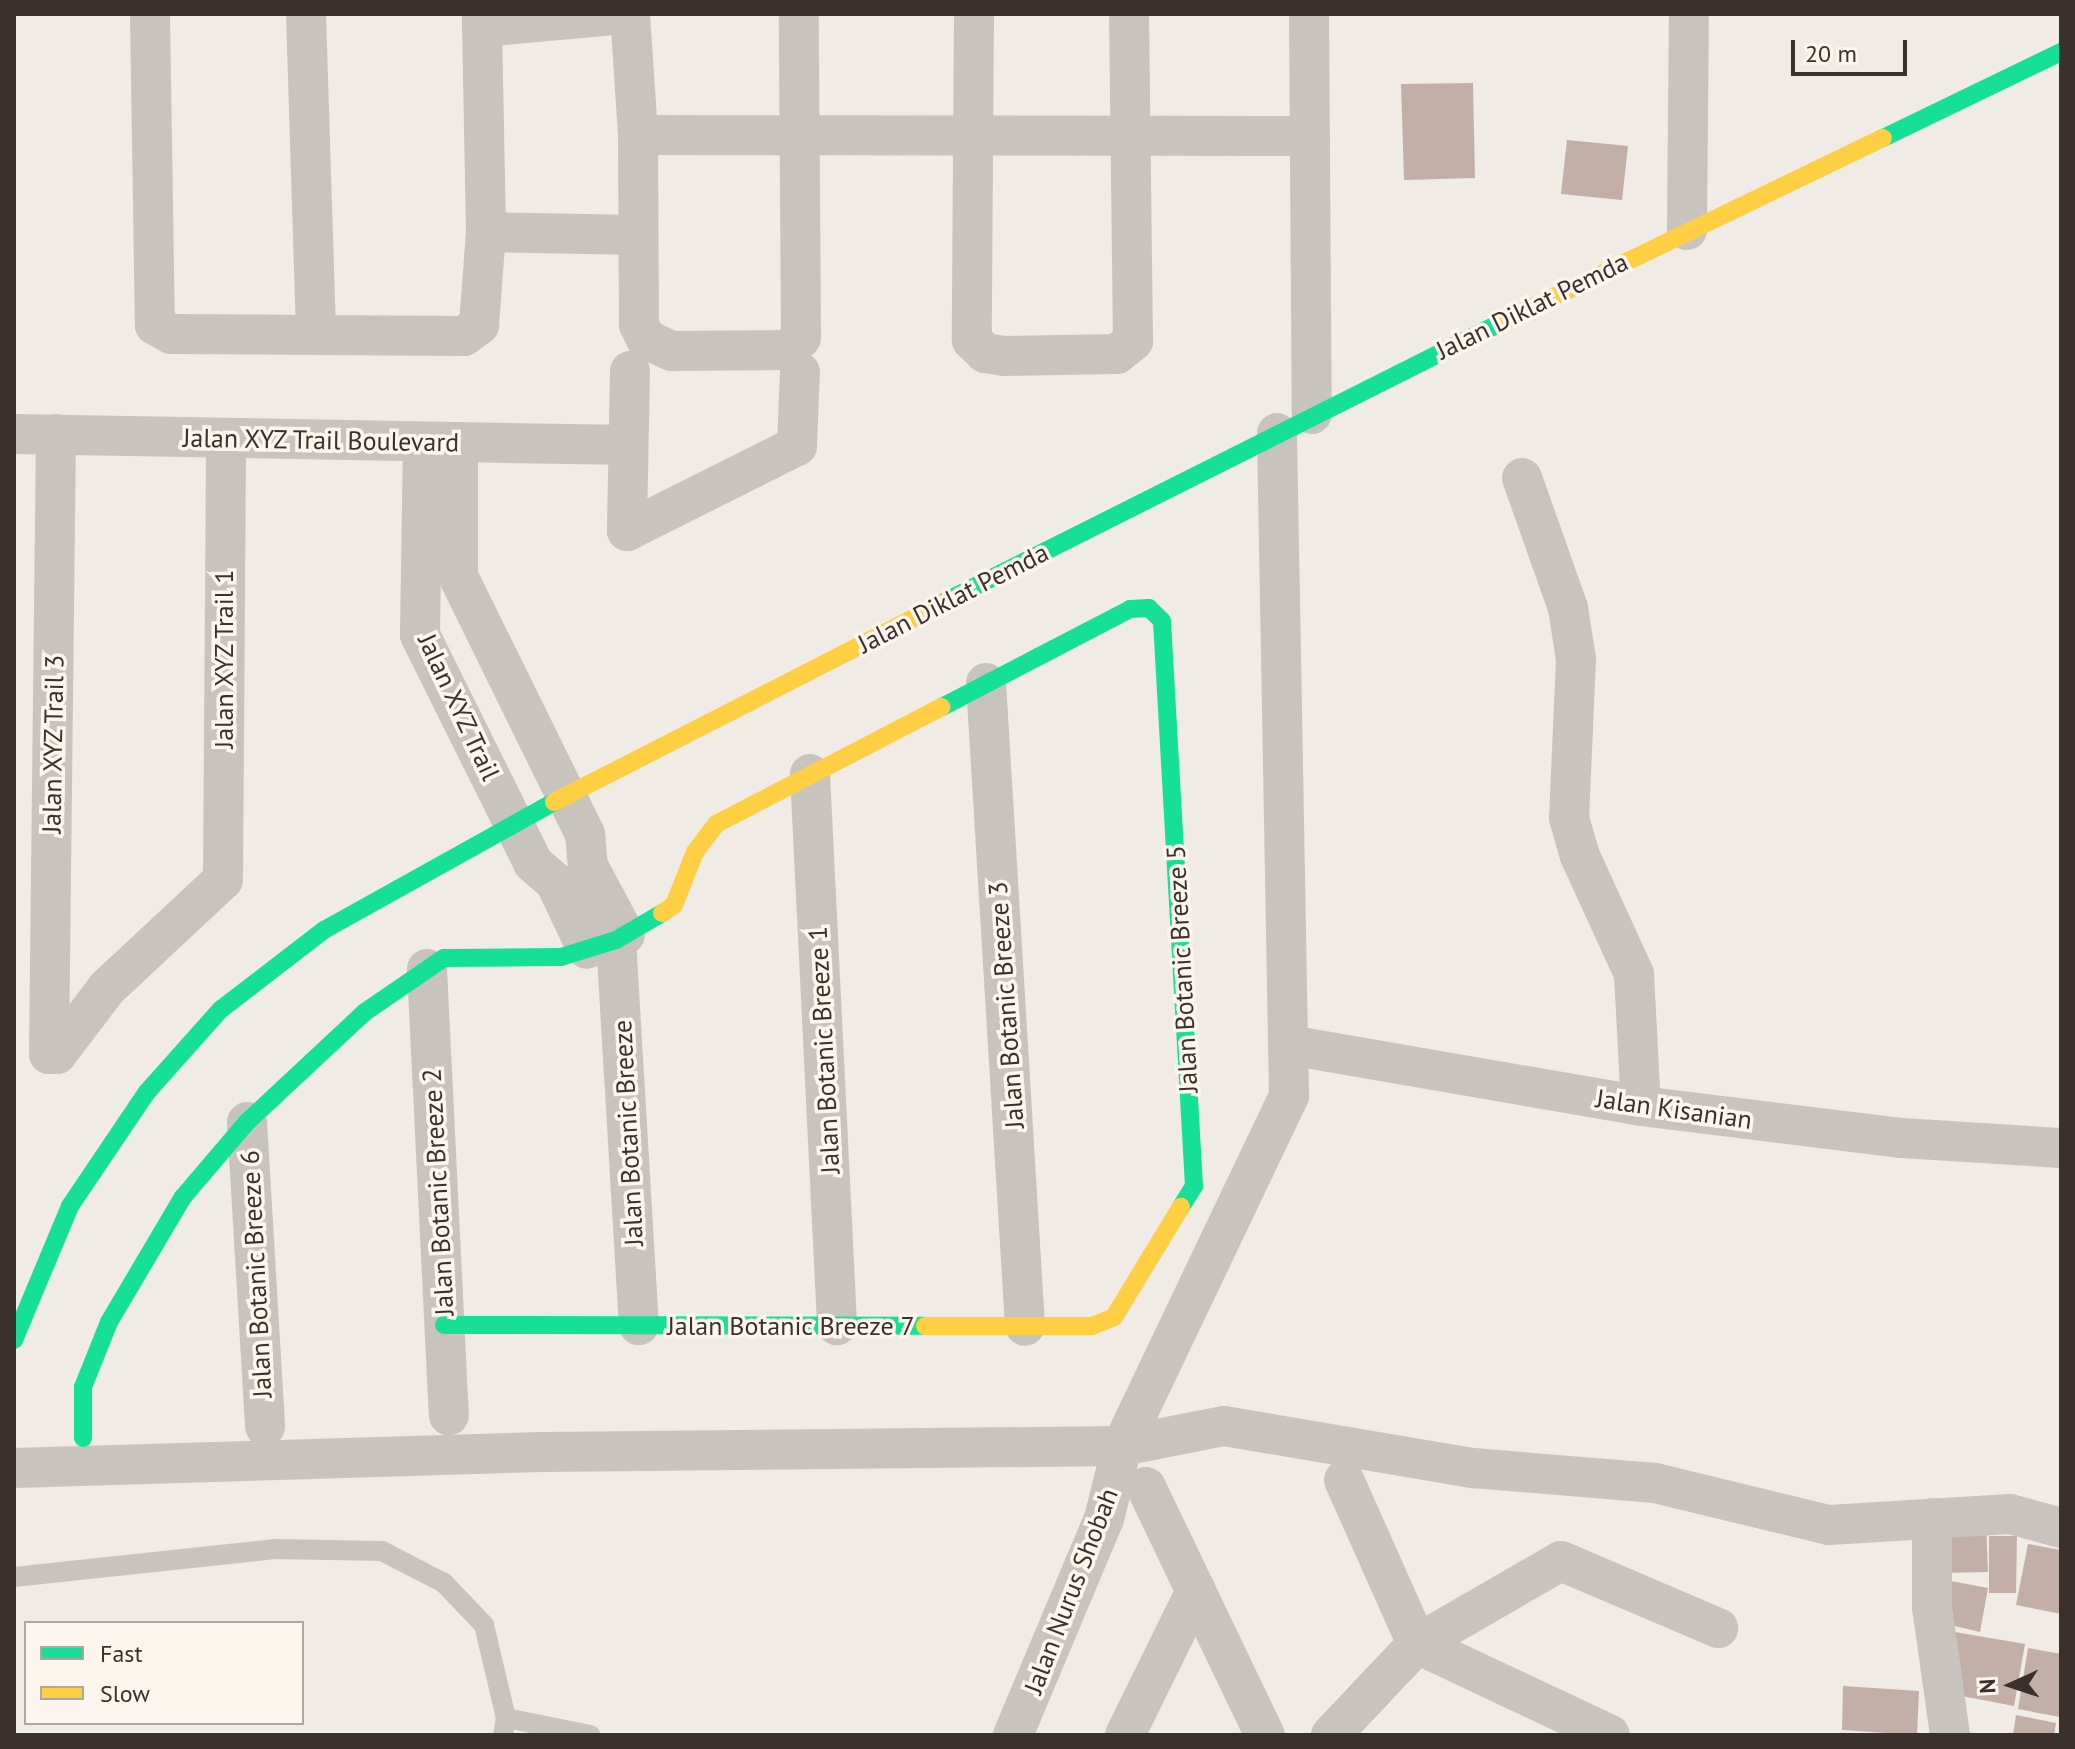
<!DOCTYPE html>
<html>
<head>
<meta charset="utf-8">
<style>
	body { margin:0 }
	#map { position:relative; width:2075px; height:1749px; overflow:hidden; background:#f0ebe5; font-family:"PT Sans",sans-serif }
	div>[style] { position:absolute }
	.building>* { inset:0; background:#c3afa7 }
	.lane>* { height:20px; margin:-10px; padding:0 10px; transform-origin:10px; border-radius:10px; background:#c9c3be }
	.street>* { height:40px; margin:-20px; padding:0 20px; transform-origin:20px; border-radius:20px; background:#c9c3be }
	.fast>* { height:18px; margin:-9px; padding:0 9px; transform-origin:9px; border-radius:9px; background:#16e098 }
	.slow>* { height:18px; margin:-9px; padding:0 9px; transform-origin:9px; border-radius:9px; background:#ffcf43 }
	span { translate:-50% -50%; white-space:nowrap; text-align:center; line-height:1.15; -webkit-text-stroke:7px #fbf5ee; paint-order:stroke }
	.street-label { font-size:26px; color:#3b302b }
	.frame { position:absolute; inset:0; border:16px solid #3b302b; pointer-events:none }
	.legend { position:absolute; left:24px; top:1621px; width:280px; height:104px; box-sizing:border-box; background:#fbf5ee; border:2px solid #aea6a0; margin:0; padding:10px 14px; list-style:none; font-size:24px; color:#3b302b }
	.legend li { display:flex; align-items:center; gap:16px; height:40px }
	.legend b { width:40px; border:2px solid #aea6a0 }
	.north { position:absolute; left:1971px; top:1645px; width:80px; height:80px; -webkit-text-stroke:6px #fbf5ee; paint-order:stroke; rotate:267deg; font-size:22px; font-weight:700; line-height:32px; text-align:center; color:#3b302b }
	.north::after { content:''; display:block; margin:auto; width:28px; height:36px; background:#3b302b; clip-path:polygon(50% 0,100% 100%,50% 72%,0 100%) }
	.scale { position:absolute; left:1791px; top:40px; width:116px; height:36px; box-sizing:border-box; border:4px solid #3b302b; border-top:0; padding-left:10px; font-size:24px; line-height:28px; white-space:nowrap; color:#3b302b; -webkit-text-stroke:6px #fbf5ee; paint-order:stroke }
</style>
</head>
<body>
<div id="map">
	<div class="building">
		<i style="clip-path:polygon(1473px 83px,1475px 178px,1404px 180px,1401px 84px)"></i>
		<i style="clip-path:polygon(1567px 140px,1628px 146px,1622px 200px,1561px 194px)"></i>
		<i style="clip-path:polygon(1986px 1522px,1988px 1572px,1936px 1573px,1934px 1525px)"></i>
		<i style="clip-path:polygon(1989px 1536px,2017px 1536px,2016px 1593px,1989px 1593px)"></i>
		<i style="clip-path:polygon(2028px 1544px,2061px 1550px,2061px 1614px,2016px 1605px)"></i>
		<i style="clip-path:polygon(1940px 1579px,1988px 1588px,1980px 1632px,1934px 1621px)"></i>
		<i style="clip-path:polygon(1955px 1632px,2025px 1644px,2014px 1706px,1946px 1693px)"></i>
		<i style="clip-path:polygon(2028px 1648px,2061px 1654px,2060px 1717px,2018px 1709px)"></i>
		<i style="clip-path:polygon(1843px 1686px,1919px 1691px,1917px 1735px,1842px 1730px)"></i>
		<i style="clip-path:polygon(2016px 1715px,2056px 1723px,2054px 1735px,2013px 1735px)"></i>
	</div>
	<div class="lane">
		<i style="left:14px;top:1577px;width:262px;rotate:-6.1deg"></i>
		<i style="left:274px;top:1549px;width:108px;rotate:1.1deg"></i>
		<i style="left:382px;top:1551px;width:70px;rotate:27.3deg"></i>
		<i style="left:444px;top:1583px;width:58px;rotate:46.4deg"></i>
		<i style="left:484px;top:1625px;width:96px;rotate:76.7deg"></i>
		<i style="left:506px;top:1718px;width:17px;rotate:100deg"></i>
		<i style="left:506px;top:1718px;width:86px;rotate:11.4deg"></i>
	</div>
	<div class="street">
		<i style="left:150px;top:14px;width:311px;rotate:89.1deg"></i>
		<i style="left:155px;top:325px;width:18px;rotate:29deg"></i>
		<i style="left:171px;top:334px;width:145px;rotate:0.4deg"></i>
		<i style="left:306px;top:14px;width:321px;rotate:88.2deg"></i>
		<i style="left:316px;top:335px;width:148px;rotate:0.4deg"></i>
		<i style="left:464px;top:336px;width:19px;rotate:-36deg"></i>
		<i style="left:479px;top:325px;width:93px;rotate:-85.7deg"></i>
		<i style="left:486px;top:232px;width:218px;rotate:-91.1deg"></i>
		<i style="left:630px;top:14px;width:121px;rotate:86.2deg"></i>
		<i style="left:638px;top:135px;width:190px;rotate:89.7deg"></i>
		<i style="left:639px;top:325px;width:16px;rotate:63deg"></i>
		<i style="left:646px;top:339px;width:29px;rotate:25deg"></i>
		<i style="left:672px;top:351px;width:115px;rotate:-0.5deg"></i>
		<i style="left:787px;top:350px;width:18px;rotate:-41deg"></i>
		<i style="left:801px;top:338px;width:324px;rotate:-90.4deg"></i>
		<i style="left:974px;top:14px;width:326px;rotate:90.4deg"></i>
		<i style="left:972px;top:340px;width:18px;rotate:45deg"></i>
		<i style="left:985px;top:353px;width:18px;rotate:9deg"></i>
		<i style="left:1003px;top:356px;width:114px;rotate:-1deg"></i>
		<i style="left:1117px;top:354px;width:21px;rotate:-39deg"></i>
		<i style="left:1133px;top:341px;width:327px;rotate:-90.7deg"></i>
		<i style="left:1309px;top:14px;width:400px;rotate:89.6deg"></i>
		<i style="left:482px;top:27px;width:143px;rotate:-5.2deg"></i>
		<i style="left:638px;top:135px;width:672px;rotate:0.09deg"></i>
		<i style="left:1687px;top:230px;width:216px;rotate:-89.5deg"></i>
		<i style="left:486px;top:232px;width:151px;rotate:1.1deg"></i>
		<i style="left:630px;top:371px;width:160px;rotate:91.1deg"></i>
		<i style="left:627px;top:531px;width:190px;rotate:-26.6deg"></i>
		<i style="left:797px;top:446px;width:74px;rotate:-87.7deg"></i>
		<i style="left:14px;top:434px;width:614px;rotate:1.03deg"></i>
		<i style="left:56px;top:434px;width:620px;rotate:90.65deg"></i>
		<i style="left:49px;top:1054px;width:8px"></i>
		<i style="left:57px;top:1054px;width:83px;rotate:-52.9deg"></i>
		<i style="left:107px;top:988px;width:158px;rotate:-43deg"></i>
		<i style="left:223px;top:880px;width:442px;rotate:-89.6deg"></i>
		<i style="left:423px;top:442px;width:193px;rotate:90.9deg"></i>
		<i style="left:420px;top:635px;width:254px;rotate:63.6deg"></i>
		<i style="left:533px;top:863px;width:29px;rotate:41deg"></i>
		<i style="left:555px;top:882px;width:74px;rotate:64.5deg"></i>
		<i style="left:458px;top:442px;width:134px;rotate:90deg"></i>
		<i style="left:458px;top:576px;width:288px;rotate:63.8deg"></i>
		<i style="left:585px;top:834px;width:32px;rotate:85deg"></i>
		<i style="left:588px;top:866px;width:78px;rotate:61.8deg"></i>
		<i style="left:1522px;top:478px;width:138px;rotate:70.5deg"></i>
		<i style="left:1568px;top:608px;width:52px;rotate:81.1deg"></i>
		<i style="left:1576px;top:659px;width:159px;rotate:92.5deg"></i>
		<i style="left:1569px;top:818px;width:40px;rotate:74deg"></i>
		<i style="left:1580px;top:856px;width:130px;rotate:65.4deg"></i>
		<i style="left:1634px;top:974px;width:132px;rotate:87deg"></i>
		<i style="left:986px;top:683px;width:644px;rotate:86.53deg"></i>
		<i style="left:810px;top:774px;width:552px;rotate:87.19deg"></i>
		<i style="left:616px;top:940px;width:386px;rotate:86.6deg"></i>
		<i style="left:427px;top:969px;width:447px;rotate:87.2deg"></i>
		<i style="left:1289px;top:1045px;width:357px;rotate:9.8deg"></i>
		<i style="left:1641px;top:1106px;width:263px;rotate:7deg"></i>
		<i style="left:1902px;top:1138px;width:159px;rotate:3.6deg"></i>
		<i style="left:247px;top:1122px;width:305px;rotate:86.6deg"></i>
		<i style="left:14px;top:1468px;width:529px;rotate:-1.73deg"></i>
		<i style="left:543px;top:1452px;width:579px;rotate:-0.59deg"></i>
		<i style="left:1122px;top:1446px;width:104px;rotate:-11.1deg"></i>
		<i style="left:1224px;top:1426px;width:253px;rotate:9.6deg"></i>
		<i style="left:1473px;top:1468px;width:183px;rotate:4.7deg"></i>
		<i style="left:1655px;top:1483px;width:179px;rotate:13.6deg"></i>
		<i style="left:1829px;top:1525px;width:181px;rotate:-3.5deg"></i>
		<i style="left:2010px;top:1514px;width:53px;rotate:15.4deg"></i>
		<i style="left:1344px;top:1480px;width:180px;rotate:66deg"></i>
		<i style="left:1417px;top:1644px;width:213px;rotate:25.2deg"></i>
		<i style="left:1146px;top:1487px;width:275px;rotate:64.4deg"></i>
		<i style="left:1932px;top:1518px;width:89px;rotate:90deg"></i>
		<i style="left:1932px;top:1607px;width:129px;rotate:82deg"></i>
		<i style="left:1013px;top:1735px;width:234px;rotate:-67.2deg"></i>
		<i style="left:1104px;top:1519px;width:75px;rotate:-76.1deg"></i>
		<i style="left:1122px;top:1446px;width:388px;rotate:-64.5deg"></i>
		<i style="left:1289px;top:1096px;width:663px;rotate:-91.04deg"></i>
		<i style="left:1125px;top:1735px;width:161px;rotate:-63.8deg"></i>
		<i style="left:1331px;top:1735px;width:125px;rotate:-46.6deg"></i>
		<i style="left:1417px;top:1644px;width:166px;rotate:-30deg"></i>
		<i style="left:1561px;top:1561px;width:171px;rotate:23.1deg"></i>
	</div>
	<div class="fast">
		<i style="left:1883px;top:138px;width:198px;rotate:-25.8deg"></i>
		<i style="left:944px;top:602px;width:624px;rotate:-26.65deg"></i>
		<i style="left:942px;top:707px;width:212px;rotate:-27.5deg"></i>
		<i style="left:1130px;top:609px;width:19px;rotate:-3deg"></i>
		<i style="left:1149px;top:608px;width:18px;rotate:45deg"></i>
		<i style="left:1162px;top:621px;width:566px;rotate:86.76deg"></i>
		<i style="left:1194px;top:1186px;width:25px;rotate:122deg"></i>
		<i style="left:444px;top:1325px;width:481px;rotate:0.1deg"></i>
		<i style="left:14px;top:1340px;width:145px;rotate:-67.3deg"></i>
		<i style="left:70px;top:1206px;width:138px;rotate:-56deg"></i>
		<i style="left:147px;top:1092px;width:110px;rotate:-48.3deg"></i>
		<i style="left:220px;top:1010px;width:131px;rotate:-37.6deg"></i>
		<i style="left:324px;top:930px;width:263px;rotate:-29.1deg"></i>
		<i style="left:83px;top:1438px;width:51px;rotate:-90deg"></i>
		<i style="left:83px;top:1387px;width:70px;rotate:-68.2deg"></i>
		<i style="left:109px;top:1322px;width:145px;rotate:-59.4deg"></i>
		<i style="left:183px;top:1197px;width:99px;rotate:-49.5deg"></i>
		<i style="left:247px;top:1122px;width:161px;rotate:-43deg"></i>
		<i style="left:365px;top:1012px;width:96px;rotate:-34.4deg"></i>
		<i style="left:444px;top:958px;width:117px;rotate:-0.5deg"></i>
		<i style="left:561px;top:957px;width:58px;rotate:-17.2deg"></i>
		<i style="left:616px;top:940px;width:53px;rotate:-30.4deg"></i>
	</div>
	<div class="slow">
		<i style="left:1502px;top:322px;width:423px;rotate:-25.8deg"></i>
		<i style="left:554px;top:802px;width:438px;rotate:-27.1deg"></i>
		<i style="left:662px;top:913px;width:14px;rotate:-34deg"></i>
		<i style="left:674px;top:905px;width:57px;rotate:-68.4deg"></i>
		<i style="left:695px;top:852px;width:35px;rotate:-53deg"></i>
		<i style="left:716px;top:824px;width:254px;rotate:-27.4deg"></i>
		<i style="left:925px;top:1326px;width:167px"></i>
		<i style="left:1092px;top:1326px;width:24px;rotate:-22deg"></i>
		<i style="left:1114px;top:1317px;width:129px;rotate:-58.7deg"></i>
	</div>
	<div class="street-label">
		<span style="left:1532px;top:306px;rotate:-26deg">Jalan Diklat Pemda</span>
		<span style="left:321px;top:440px;rotate:1deg">Jalan XYZ Trail Boulevard</span>
		<span style="left:953px;top:598px;rotate:-27deg">Jalan Diklat Pemda</span>
		<span style="left:224px;top:659px;rotate:-90deg">Jalan XYZ Trail 1</span>
		<span style="left:459px;top:707px;rotate:65deg">Jalan XYZ Trail</span>
		<span style="left:53px;top:744px;rotate:-89deg">Jalan XYZ Trail 3</span>
		<span style="left:1182px;top:969px;rotate:-93deg">Jalan Botanic Breeze 5</span>
		<span style="left:1006px;top:1005px;rotate:-94deg">Jalan Botanic Breeze 3</span>
		<span style="left:824px;top:1050px;rotate:-93deg">Jalan Botanic Breeze 1</span>
		<span style="left:1674px;top:1109px;rotate:8deg">Jalan Kisanian</span>
		<span style="left:628px;top:1133px;rotate:-93deg">Jalan Botanic Breeze</span>
		<span style="left:438px;top:1192px;rotate:-93deg">Jalan Botanic Breeze 2</span>
		<span style="left:256px;top:1274px;rotate:-93deg">Jalan Botanic Breeze 6</span>
		<span style="left:791px;top:1326px">Jalan Botanic Breeze 7</span>
		<span style="left:1071px;top:1591px;rotate:-69deg">Jalan Nurus Shobah</span>
	</div>
	<div class="frame"></div>
	<ul class="legend">
	<li><b style="height:10px;background:#16e098"></b>Fast</li>
	<li><b style="height:10px;background:#ffcf43"></b>Slow</li>
	</ul>
	<div class="north">N</div>
	<div class="scale">20 m</div>
</div>
</body>
</html>
